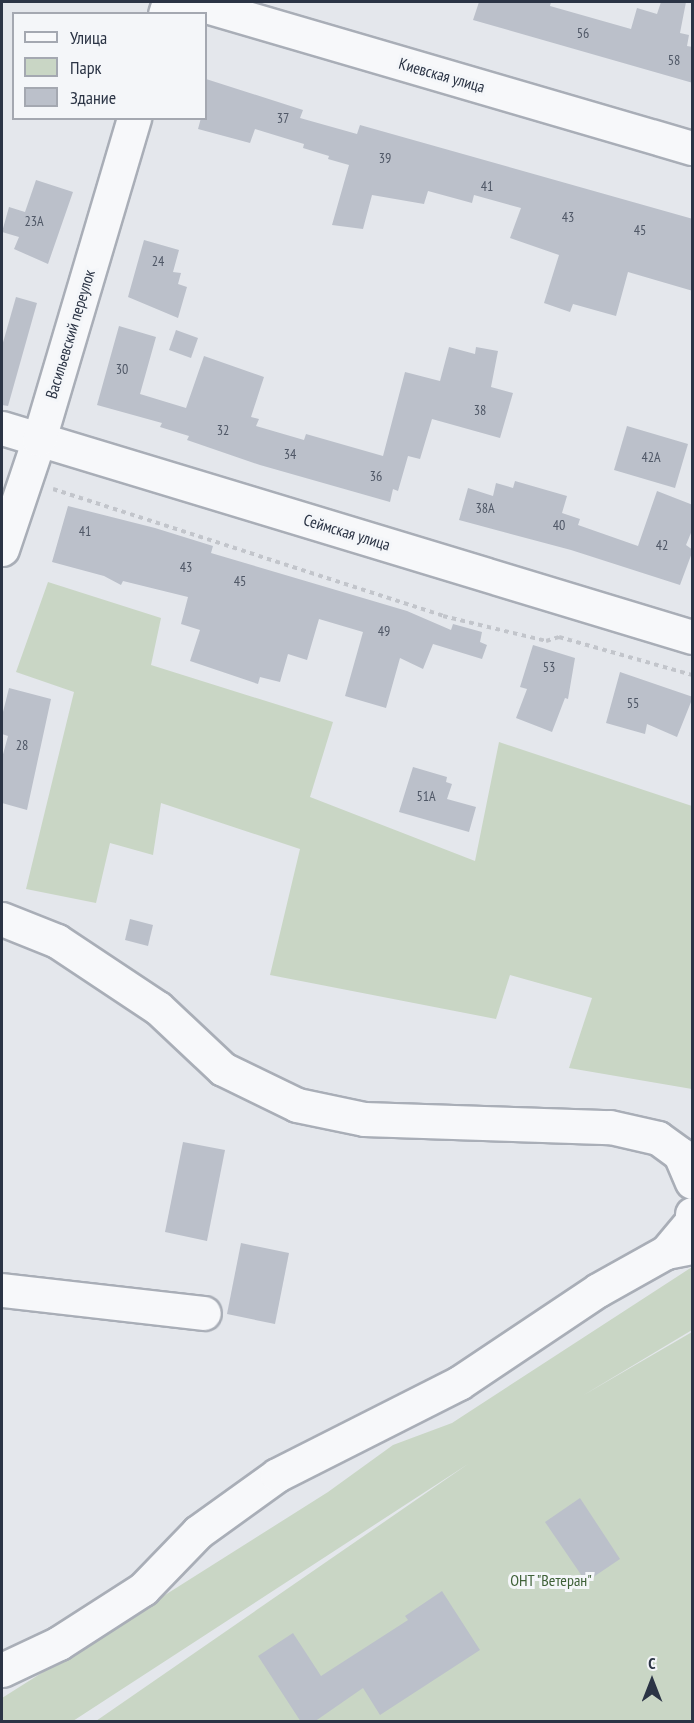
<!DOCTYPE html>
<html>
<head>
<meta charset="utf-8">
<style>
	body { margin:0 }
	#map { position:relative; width:694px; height:1723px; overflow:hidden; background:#e4e7ec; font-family:"PT Sans Narrow",sans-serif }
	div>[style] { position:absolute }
	.green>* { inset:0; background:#c9d6c5 }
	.building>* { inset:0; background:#bbc0ca }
	.path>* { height:4px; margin-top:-2px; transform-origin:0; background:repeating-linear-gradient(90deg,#c2c5cb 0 4.5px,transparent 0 9px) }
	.roads { filter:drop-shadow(2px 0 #a9aeb7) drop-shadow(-2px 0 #a9aeb7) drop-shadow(0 2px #a9aeb7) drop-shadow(0 -2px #a9aeb7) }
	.minor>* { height:33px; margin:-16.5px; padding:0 16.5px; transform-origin:16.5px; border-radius:16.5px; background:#f7f8fa }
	span { translate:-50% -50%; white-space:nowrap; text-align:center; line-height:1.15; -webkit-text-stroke:6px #f4f6f9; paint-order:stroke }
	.number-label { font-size:14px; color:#4f5766 }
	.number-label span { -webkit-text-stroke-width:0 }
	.street-label { font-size:16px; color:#2b3445 }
	.park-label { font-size:16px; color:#3f6138 }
	.frame { position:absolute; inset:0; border:3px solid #2b3445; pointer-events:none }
	.legend { position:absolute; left:12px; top:12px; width:195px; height:108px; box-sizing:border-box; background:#f4f6f9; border:2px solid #a4a8b1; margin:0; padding:8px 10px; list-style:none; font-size:18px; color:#2b3445 }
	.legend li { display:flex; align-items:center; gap:12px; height:30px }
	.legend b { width:30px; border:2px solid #a4a8b1 }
	.north { position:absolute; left:622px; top:1651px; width:60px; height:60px; -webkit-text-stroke:4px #f4f6f9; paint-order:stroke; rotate:0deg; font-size:16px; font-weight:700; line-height:24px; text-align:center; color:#2b3445 }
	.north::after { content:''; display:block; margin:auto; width:21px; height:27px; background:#2b3445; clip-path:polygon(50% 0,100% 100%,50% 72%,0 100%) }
</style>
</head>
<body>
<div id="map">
	<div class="green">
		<i style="clip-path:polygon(48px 582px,161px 618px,151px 665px,333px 722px,310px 797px,475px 861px,499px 742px,692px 806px,692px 1089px,569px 1068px,592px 998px,510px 975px,496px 1019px,270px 975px,300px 849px,161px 803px,153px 855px,110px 843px,96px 903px,26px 889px,74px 692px,16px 672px)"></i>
		<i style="clip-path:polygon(692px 1267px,692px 1330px,582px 1396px,692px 1332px,692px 1721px,96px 1721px,468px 1464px,73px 1721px,2px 1722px,2px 1698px,328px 1492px,393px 1445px,452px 1423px)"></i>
	</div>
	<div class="building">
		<i style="clip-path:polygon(479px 2px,551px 2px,550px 6px,631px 29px,637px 8px,657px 14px,661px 2px,686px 2px,680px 33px,689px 35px,687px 46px,693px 47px,693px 83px,473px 20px)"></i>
		<i style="clip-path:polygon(206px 79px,303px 110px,300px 118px,357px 134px,360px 125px,693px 219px,693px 291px,628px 272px,616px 316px,573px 304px,570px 312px,544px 303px,559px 255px,510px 238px,521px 208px,474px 195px,472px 203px,428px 191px,424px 204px,372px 195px,363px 229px,332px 225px,349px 165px,328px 159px,329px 156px,303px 148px,304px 144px,255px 129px,250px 143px,198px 129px,201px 118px,206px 118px)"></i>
		<i style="clip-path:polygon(36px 180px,73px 192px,48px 264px,14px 249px,19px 237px,2px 232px,9px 207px,25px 212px)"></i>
		<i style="clip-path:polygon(144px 240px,179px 250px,173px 272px,181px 273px,178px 284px,187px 287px,178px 318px,128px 297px)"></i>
		<i style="clip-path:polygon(16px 297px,37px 303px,8px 406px,2px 405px,2px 346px)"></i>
		<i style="clip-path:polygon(119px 326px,156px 337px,140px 394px,186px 408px,204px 356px,264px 377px,251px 417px,259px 419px,256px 426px,304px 440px,306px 434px,383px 456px,405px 372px,440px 381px,449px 347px,475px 354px,476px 347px,498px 351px,491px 387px,513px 393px,500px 438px,432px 419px,420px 459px,408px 456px,398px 491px,393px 489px,390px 502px,260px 465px,187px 440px,189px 436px,160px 427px,162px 423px,97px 405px)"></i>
		<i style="clip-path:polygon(176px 330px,198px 338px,191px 358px,169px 350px)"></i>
		<i style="clip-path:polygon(627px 426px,688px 444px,675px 488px,614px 470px)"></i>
		<i style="clip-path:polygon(515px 481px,567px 496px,562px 513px,580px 519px,578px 525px,638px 546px,657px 491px,693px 505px,693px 528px,686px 545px,693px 550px,680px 585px,571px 550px,459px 520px,468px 488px,493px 496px,496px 483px,513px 488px)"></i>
		<i style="clip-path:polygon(68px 506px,155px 528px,213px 546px,211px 553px,407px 611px,451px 630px,453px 624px,482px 632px,480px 642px,487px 645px,482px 659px,433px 644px,423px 669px,400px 658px,386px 708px,345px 696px,363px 632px,319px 619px,307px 660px,288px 654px,280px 682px,260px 677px,258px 684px,190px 661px,200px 630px,181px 624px,188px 597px,123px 581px,121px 585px,104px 576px,52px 562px)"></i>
		<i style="clip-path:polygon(533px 645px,575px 658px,568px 699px,565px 698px,552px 732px,516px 718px,527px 689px,520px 687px)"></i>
		<i style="clip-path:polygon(620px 672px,693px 697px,677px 737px,647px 724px,645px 734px,606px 723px)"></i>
		<i style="clip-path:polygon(9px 688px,51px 699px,27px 810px,2px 803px,2px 758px,8px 736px,2px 734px,2px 716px)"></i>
		<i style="clip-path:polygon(413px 767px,447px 777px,446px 782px,452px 784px,447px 799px,476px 807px,469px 832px,399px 812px)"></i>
		<i style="clip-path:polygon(130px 919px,153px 925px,148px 946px,125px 940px)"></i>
		<i style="clip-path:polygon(183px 1142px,225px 1150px,207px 1241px,165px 1232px)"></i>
		<i style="clip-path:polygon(241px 1243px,289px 1253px,275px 1324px,227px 1314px)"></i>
		<i style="clip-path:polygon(580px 1498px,620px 1559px,586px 1582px,545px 1522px)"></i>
		<i style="clip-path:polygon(442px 1591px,480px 1650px,380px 1715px,363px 1688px,314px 1722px,301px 1722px,258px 1656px,293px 1633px,321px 1676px,408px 1620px,405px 1616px)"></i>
	</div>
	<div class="path">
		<i style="left:53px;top:489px;width:410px;rotate:18deg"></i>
		<i style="left:443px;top:616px;width:106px;rotate:13.6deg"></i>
		<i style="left:546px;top:641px;width:14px;rotate:-17deg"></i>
		<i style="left:559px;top:637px;width:138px;rotate:15.9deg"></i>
	</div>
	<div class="roads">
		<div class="minor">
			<i style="left:192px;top:2px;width:521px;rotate:16.28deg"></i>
			<i style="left:165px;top:14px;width:13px;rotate:-72deg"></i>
			<i style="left:2px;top:428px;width:721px;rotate:16.85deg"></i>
			<i style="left:2px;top:549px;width:116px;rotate:-71.4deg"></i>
			<i style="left:39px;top:439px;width:335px;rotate:-73.5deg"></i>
			<i style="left:2px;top:919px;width:59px;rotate:21.8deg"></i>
			<i style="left:57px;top:941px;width:121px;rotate:33.6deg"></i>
			<i style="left:158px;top:1008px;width:89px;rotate:43.2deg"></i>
			<i style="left:223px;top:1069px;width:82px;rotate:25.9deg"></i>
			<i style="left:297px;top:1105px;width:68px;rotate:11.8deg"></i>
			<i style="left:364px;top:1119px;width:246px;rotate:1.9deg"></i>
			<i style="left:610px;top:1127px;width:49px;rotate:12.9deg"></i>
			<i style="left:658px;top:1138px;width:27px;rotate:36deg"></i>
			<i style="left:680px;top:1154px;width:30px;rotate:67deg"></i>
			<i style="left:666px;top:1252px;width:40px;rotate:-50deg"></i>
			<i style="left:692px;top:1221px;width:7px;rotate:-90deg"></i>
			<i style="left:2px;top:1290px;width:203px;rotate:6.5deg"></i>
			<i style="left:2px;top:1670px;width:63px;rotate:-25.3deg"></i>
			<i style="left:59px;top:1643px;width:100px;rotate:-32.7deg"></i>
			<i style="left:143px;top:1589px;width:79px;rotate:-46deg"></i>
			<i style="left:198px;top:1532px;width:97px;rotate:-35.8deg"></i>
			<i style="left:277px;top:1475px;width:204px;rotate:-26.8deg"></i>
			<i style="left:459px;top:1383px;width:167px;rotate:-33.8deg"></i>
			<i style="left:598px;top:1290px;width:78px;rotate:-29.2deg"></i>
			<i style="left:666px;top:1252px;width:26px;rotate:-11deg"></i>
		</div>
	</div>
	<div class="number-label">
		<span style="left:583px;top:33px">56</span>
		<span style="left:674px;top:60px">58</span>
		<span style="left:283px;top:118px">37</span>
		<span style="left:385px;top:158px">39</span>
		<span style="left:487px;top:186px">41</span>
		<span style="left:568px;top:217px">43</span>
		<span style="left:34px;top:221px">23А</span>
		<span style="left:640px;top:230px">45</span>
		<span style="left:158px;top:261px">24</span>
		<span style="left:122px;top:369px">30</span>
		<span style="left:480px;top:410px">38</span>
		<span style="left:223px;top:430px">32</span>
		<span style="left:290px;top:454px">34</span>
		<span style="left:651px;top:457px">42А</span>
		<span style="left:376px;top:476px">36</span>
		<span style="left:485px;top:508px">38А</span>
		<span style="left:559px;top:525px">40</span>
		<span style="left:85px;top:531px">41</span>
		<span style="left:662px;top:545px">42</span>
		<span style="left:186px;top:567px">43</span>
		<span style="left:240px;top:581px">45</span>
		<span style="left:384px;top:631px">49</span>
		<span style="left:549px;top:667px">53</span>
		<span style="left:633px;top:703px">55</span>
		<span style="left:22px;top:745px">28</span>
		<span style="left:426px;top:796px">51А</span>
	</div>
	<div class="street-label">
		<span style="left:442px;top:75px;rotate:16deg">Киевская улица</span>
		<span style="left:70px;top:334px;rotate:-73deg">Васильевский переулок</span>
		<span style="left:347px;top:532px;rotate:17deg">Сеймская улица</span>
	</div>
	<div class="park-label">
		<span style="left:551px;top:1580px">ОНТ "Ветеран"</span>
	</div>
	<div class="frame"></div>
	<ul class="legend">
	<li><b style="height:8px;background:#f7f8fa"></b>Улица</li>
	<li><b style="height:16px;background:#c9d6c5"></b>Парк</li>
	<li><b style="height:16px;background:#bbc0ca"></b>Здание</li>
	</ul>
	<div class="north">С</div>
</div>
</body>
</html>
